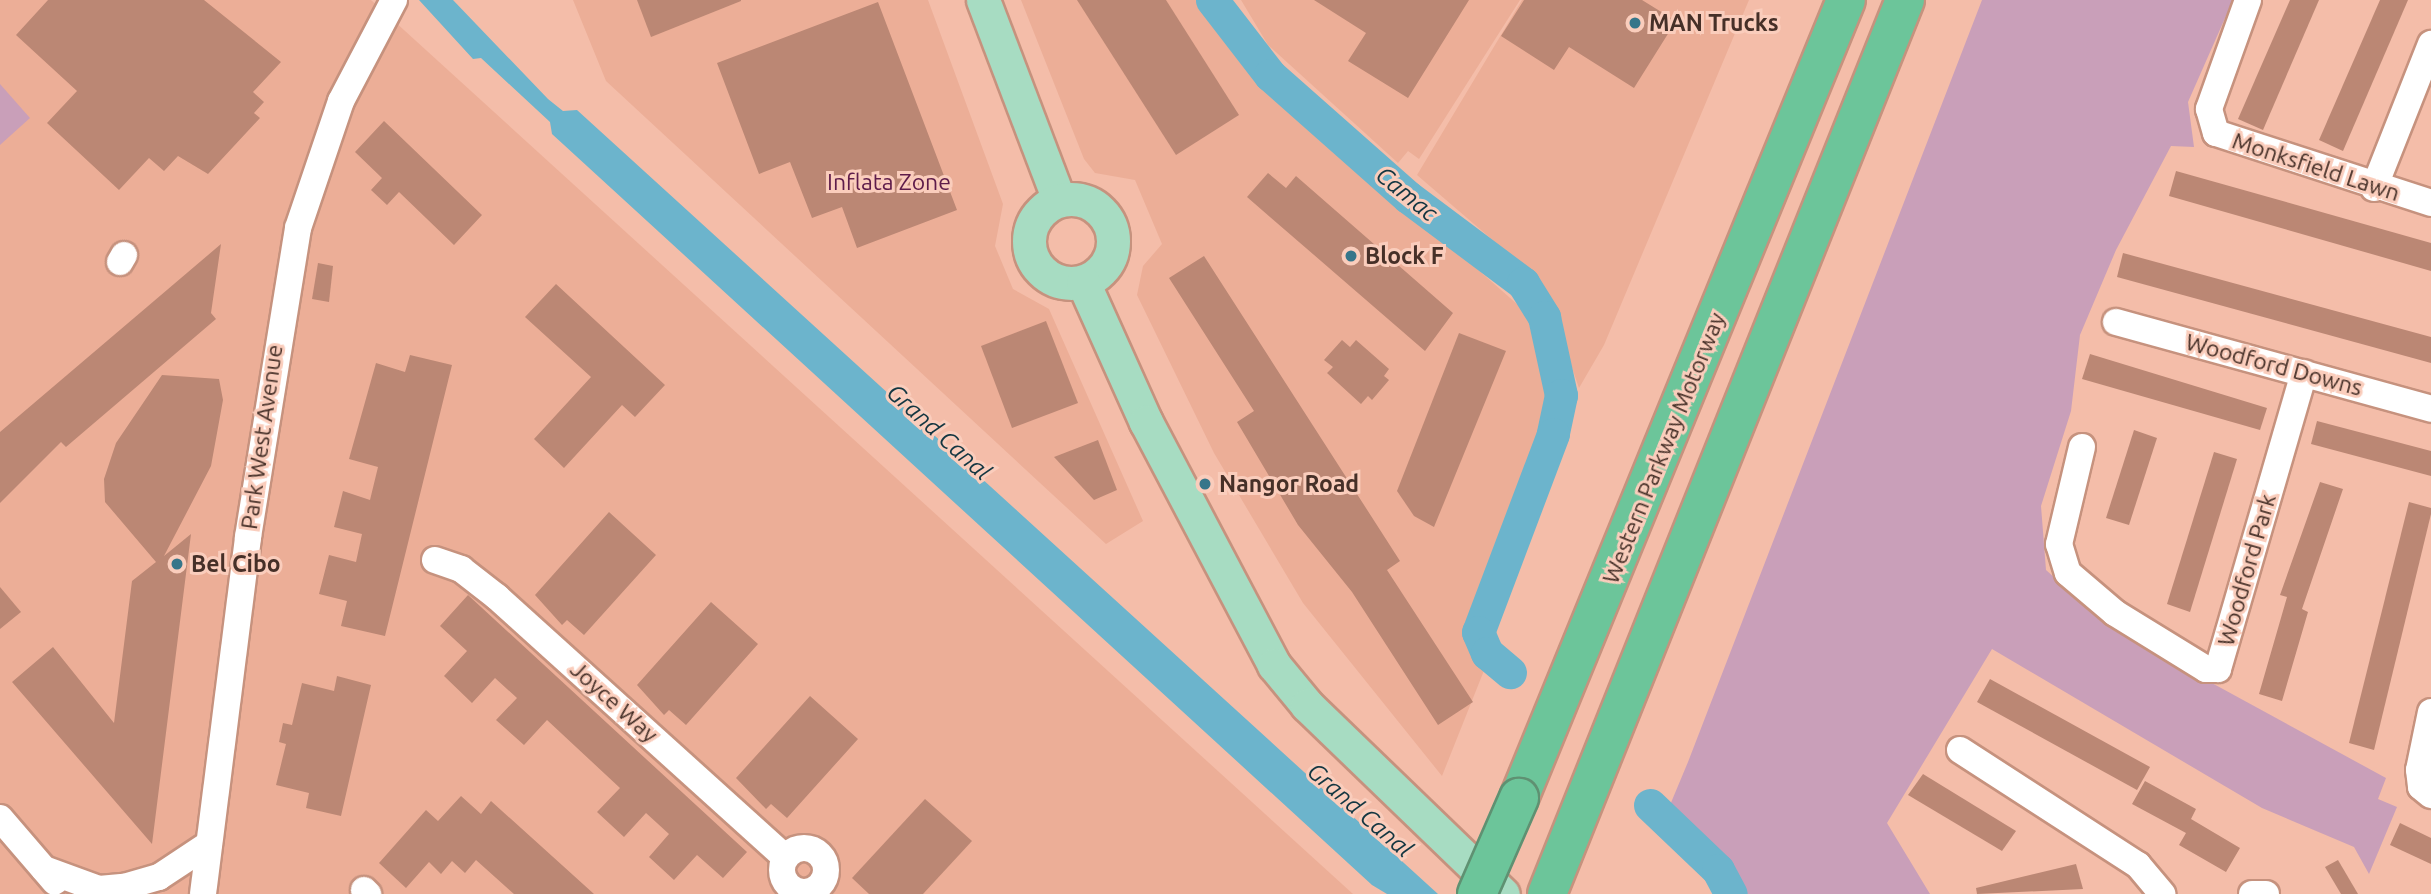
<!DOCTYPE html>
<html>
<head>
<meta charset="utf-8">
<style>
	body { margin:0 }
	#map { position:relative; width:2431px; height:894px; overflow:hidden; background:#f4bda9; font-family:Ubuntu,sans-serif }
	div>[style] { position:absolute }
	.built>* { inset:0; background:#ecae97 }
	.green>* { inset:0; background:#c99fb9 }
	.water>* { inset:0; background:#6cb4cc }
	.river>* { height:33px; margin:-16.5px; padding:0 16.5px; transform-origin:16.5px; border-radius:16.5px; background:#6cb4cc }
	.building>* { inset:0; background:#bb8774 }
	.roads { filter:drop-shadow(2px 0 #c6927e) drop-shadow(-2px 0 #c6927e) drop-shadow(0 2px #c6927e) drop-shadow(0 -2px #c6927e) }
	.minor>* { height:26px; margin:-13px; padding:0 13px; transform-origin:13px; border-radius:13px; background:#fff }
	.minor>.ring { margin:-13px; padding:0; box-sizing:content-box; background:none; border:26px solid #fff; border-radius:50% }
	.major>* { height:33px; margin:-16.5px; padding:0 16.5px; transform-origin:16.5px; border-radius:16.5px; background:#a7dcc2 }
	.major>.ring { margin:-16.5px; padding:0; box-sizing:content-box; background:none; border:33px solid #a7dcc2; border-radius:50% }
	.highway>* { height:38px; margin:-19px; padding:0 19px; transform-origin:19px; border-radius:19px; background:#6cc59a }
	.bridges { filter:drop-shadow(2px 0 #5f9172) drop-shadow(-2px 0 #5f9172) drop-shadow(0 2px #5f9172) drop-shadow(0 -2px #5f9172) }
	.highway-bridge>* { height:38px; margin:-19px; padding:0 19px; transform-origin:19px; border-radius:19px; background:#6cc59a }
	.dots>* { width:19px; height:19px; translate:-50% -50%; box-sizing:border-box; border:4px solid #facdbc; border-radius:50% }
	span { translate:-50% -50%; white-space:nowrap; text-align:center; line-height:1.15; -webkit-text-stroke:6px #facdbc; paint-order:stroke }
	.poi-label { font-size:23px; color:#463028; font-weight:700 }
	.left { translate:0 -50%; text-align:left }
	.street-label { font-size:23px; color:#463028 }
	.park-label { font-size:23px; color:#5e1c4a }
	.water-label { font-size:24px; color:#133641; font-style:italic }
</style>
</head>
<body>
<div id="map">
	<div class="built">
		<i style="clip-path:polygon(0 0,371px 0,1353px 894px,0 894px)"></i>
		<i style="clip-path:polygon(573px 0,928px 0,1003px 204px,995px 246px,1013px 289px,1049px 309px,1143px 521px,1106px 544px,606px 81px)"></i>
		<i style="clip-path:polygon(1021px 0,1205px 0,1256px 74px,1526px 312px,1550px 404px,1470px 626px,1471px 646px,1485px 668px,1442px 776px,1303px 603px,1214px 453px,1137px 295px,1143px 266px,1162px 244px,1135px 180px,1095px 173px,1084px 159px)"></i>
		<i style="clip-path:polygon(1241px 0,1520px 0,1419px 159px,1408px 151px,1398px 163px,1268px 45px)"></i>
		<i style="clip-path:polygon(1522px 0,1749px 0,1604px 345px,1579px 388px,1549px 301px,1531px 273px,1417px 175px)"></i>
	</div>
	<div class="green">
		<i style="clip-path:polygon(1982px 0,2233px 0,2188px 102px,2194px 147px,2171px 146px,2116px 250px,2080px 335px,2071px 411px,2041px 506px,2046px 570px,2111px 628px,2386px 778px,2378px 799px,2397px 807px,2369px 874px,2354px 847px,2262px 808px,1992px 649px,1887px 823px,1930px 894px,1737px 894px,1721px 867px,1658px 804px,1670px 805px,1688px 762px)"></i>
		<i style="clip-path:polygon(0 84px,30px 118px,0 145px)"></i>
	</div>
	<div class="water">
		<i style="clip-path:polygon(419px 0,453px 0,548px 99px,563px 111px,577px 110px,1438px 894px,1387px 894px,1372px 885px,552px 134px,550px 122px,481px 58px,473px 59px)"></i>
	</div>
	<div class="river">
		<i style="left:1212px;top:0;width:95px;rotate:52.3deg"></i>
		<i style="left:1270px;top:75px;width:184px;rotate:41.5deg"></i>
		<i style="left:1408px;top:197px;width:144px;rotate:36.8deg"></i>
		<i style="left:1523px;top:283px;width:40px;rotate:58deg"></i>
		<i style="left:1544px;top:317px;width:80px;rotate:77.7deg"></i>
		<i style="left:1561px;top:395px;width:40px;rotate:102deg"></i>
		<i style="left:1553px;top:434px;width:212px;rotate:110.7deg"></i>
		<i style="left:1478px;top:632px;width:23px;rotate:67deg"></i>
		<i style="left:1487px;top:653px;width:30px;rotate:40deg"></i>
		<i style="left:1650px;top:805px;width:94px;rotate:43.7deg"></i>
		<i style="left:1718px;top:870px;width:27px;rotate:62deg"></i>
	</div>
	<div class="building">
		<i style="clip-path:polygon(48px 0,204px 0,281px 62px,253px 92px,264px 102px,254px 113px,260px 118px,208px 174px,178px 156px,164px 171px,149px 158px,119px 190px,47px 123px,77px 91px,16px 35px)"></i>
		<i style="clip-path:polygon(637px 0,741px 0,741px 1px,651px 37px)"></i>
		<i style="clip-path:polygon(1077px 0,1166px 0,1239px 115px,1176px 155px)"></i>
		<i style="clip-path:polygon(1314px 0,1469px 0,1408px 98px,1348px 61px,1366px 33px)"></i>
		<i style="clip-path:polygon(1524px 0,1642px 0,1676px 21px,1634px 88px,1569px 47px,1554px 70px,1501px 36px)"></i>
		<i style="clip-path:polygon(2290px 0,2319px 0,2263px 130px,2238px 119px)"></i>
		<i style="clip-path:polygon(2380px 0,2408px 0,2343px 151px,2319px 140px)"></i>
		<i style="clip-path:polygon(878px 2px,957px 210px,857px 248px,842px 207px,812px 218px,790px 162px,759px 174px,717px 63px)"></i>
		<i style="clip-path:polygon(384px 121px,482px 215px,454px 245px,399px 192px,387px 205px,371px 190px,382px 178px,355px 152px)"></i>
		<i style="clip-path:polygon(2176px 171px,2431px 243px,2431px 271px,2169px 196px)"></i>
		<i style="clip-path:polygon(1268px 173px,1286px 188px,1296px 176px,1453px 313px,1425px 351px,1247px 197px)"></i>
		<i style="clip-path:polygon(221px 244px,211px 313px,216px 319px,66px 447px,61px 442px,0 503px,0 432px)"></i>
		<i style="clip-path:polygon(2123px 253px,2431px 337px,2431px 363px,2117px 277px)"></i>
		<i style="clip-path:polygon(1204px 256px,1400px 561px,1387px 570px,1473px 702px,1438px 725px,1352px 592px,1298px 525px,1237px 422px,1254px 411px,1169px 278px)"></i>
		<i style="clip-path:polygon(318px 263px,333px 266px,329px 302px,312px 299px)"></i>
		<i style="clip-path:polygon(556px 284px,665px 385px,635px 417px,622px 405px,564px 468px,534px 439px,591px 377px,525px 317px)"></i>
		<i style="clip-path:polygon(1046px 321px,1078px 403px,1012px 428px,981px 346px)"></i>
		<i style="clip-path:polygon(1459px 333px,1506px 351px,1434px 527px,1414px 516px,1397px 491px)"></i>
		<i style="clip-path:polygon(1342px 340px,1350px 347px,1356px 340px,1389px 369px,1384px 376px,1389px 380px,1372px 400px,1368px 396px,1361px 404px,1327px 373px,1333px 367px,1324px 360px)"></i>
		<i style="clip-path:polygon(2090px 354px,2267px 408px,2260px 430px,2082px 379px)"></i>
		<i style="clip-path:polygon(410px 355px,452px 365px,385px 636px,341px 626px,347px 601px,319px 594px,329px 555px,356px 562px,362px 534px,334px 527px,343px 491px,370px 500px,378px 467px,349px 459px,376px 363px,405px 372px)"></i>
		<i style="clip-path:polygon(162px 375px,219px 379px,223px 400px,211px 466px,164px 556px,191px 534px,152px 844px,12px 682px,53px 647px,114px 723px,132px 581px,156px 562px,105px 502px,104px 479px,116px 443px)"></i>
		<i style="clip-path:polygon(2317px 421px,2431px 451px,2431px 476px,2311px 444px)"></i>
		<i style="clip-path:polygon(2134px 430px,2157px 438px,2129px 525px,2106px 518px)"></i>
		<i style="clip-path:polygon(1098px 440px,1117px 490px,1094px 500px,1054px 457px)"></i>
		<i style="clip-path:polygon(2214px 452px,2237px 459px,2190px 612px,2167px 604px)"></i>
		<i style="clip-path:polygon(2320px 482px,2343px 489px,2302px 609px,2308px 612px,2282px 701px,2259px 694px,2287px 597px,2280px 595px)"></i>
		<i style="clip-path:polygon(2409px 502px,2431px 508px,2431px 514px,2374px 750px,2349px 743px)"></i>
		<i style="clip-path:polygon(609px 512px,656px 555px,584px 635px,567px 620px,562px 625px,535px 595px)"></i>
		<i style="clip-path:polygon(0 587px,21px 612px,0 629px)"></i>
		<i style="clip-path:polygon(468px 595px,747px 852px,723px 878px,697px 855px,674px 880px,649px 857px,669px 834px,646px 813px,624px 837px,597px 812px,620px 788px,547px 720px,524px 745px,496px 720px,517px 698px,495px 678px,472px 703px,444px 676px,467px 651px,440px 626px)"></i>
		<i style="clip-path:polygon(711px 602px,758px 644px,686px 725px,669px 710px,664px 715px,637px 685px)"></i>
		<i style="clip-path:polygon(337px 676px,371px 685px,341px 816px,306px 808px,309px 793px,276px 785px,286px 744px,279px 742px,283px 723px,292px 725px,302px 683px,334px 691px)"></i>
		<i style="clip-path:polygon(1990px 679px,2150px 767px,2137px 790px,1977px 702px)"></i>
		<i style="clip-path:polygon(810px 696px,858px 739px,787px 818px,771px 804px,766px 809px,736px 778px)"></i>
		<i style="clip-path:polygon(1923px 774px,2016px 831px,2002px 851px,1908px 795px)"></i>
		<i style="clip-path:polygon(2145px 781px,2196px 809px,2191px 819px,2240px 848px,2226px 872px,2179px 845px,2186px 833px,2132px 804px)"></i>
		<i style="clip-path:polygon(461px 796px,481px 814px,491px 801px,594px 894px,514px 894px,476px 860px,465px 873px,452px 861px,441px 874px,429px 862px,406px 888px,379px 863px,426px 810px,438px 821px)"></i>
		<i style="clip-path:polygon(925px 799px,972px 841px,923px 894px,869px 894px,852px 878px)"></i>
		<i style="clip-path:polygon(2400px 823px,2431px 838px,2431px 864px,2390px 845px)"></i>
		<i style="clip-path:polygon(2338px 860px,2358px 894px,2341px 894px,2325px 867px)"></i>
		<i style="clip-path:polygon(2076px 864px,2083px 889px,1977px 894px,1976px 888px)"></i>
	</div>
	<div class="roads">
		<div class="minor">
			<i style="left:2248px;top:0;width:116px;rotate:109.7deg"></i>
			<i style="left:2209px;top:109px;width:25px;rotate:74deg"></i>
			<i style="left:2216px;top:133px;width:226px;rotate:18deg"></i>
			<i style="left:2374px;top:188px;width:155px;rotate:-68.4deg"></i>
			<i style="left:120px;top:262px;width:8px;rotate:-60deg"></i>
			<i style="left:2116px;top:322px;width:327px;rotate:15.4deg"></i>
			<i style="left:2082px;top:447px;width:100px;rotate:103.3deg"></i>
			<i style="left:2059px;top:544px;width:30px;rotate:73deg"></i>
			<i style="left:2068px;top:573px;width:62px;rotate:40.4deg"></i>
			<i style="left:2115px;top:613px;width:107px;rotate:31.6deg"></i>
			<i style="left:2206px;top:669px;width:12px"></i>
			<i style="left:2218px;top:669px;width:308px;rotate:-73.8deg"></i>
			<i style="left:435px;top:560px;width:28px;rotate:19deg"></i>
			<i style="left:461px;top:569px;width:46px;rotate:37.9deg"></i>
			<i style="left:497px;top:597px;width:388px;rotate:42.1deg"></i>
			<i style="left:2431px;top:712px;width:59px;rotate:101.7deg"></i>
			<i style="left:2419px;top:770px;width:17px;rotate:83deg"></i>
			<i style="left:2421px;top:787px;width:13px;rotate:39deg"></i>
			<i style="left:1960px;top:750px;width:212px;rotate:32.9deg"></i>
			<i style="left:2138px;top:865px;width:38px;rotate:50deg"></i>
			<i style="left:0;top:818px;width:84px;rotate:49.3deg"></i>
			<i class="ring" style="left:782px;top:848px;width:18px;height:18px"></i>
			<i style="left:44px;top:869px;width:59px;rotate:20deg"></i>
			<i style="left:99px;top:889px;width:25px;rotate:-5deg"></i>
			<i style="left:124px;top:887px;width:36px;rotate:-16deg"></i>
			<i style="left:159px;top:877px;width:60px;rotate:-33.4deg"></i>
			<i style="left:364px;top:890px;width:6px;rotate:45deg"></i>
			<i style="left:203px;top:894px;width:360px;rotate:-82.8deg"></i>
			<i style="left:248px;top:537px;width:313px;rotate:-80.8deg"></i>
			<i style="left:298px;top:228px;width:134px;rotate:-71.3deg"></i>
			<i style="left:341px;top:101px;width:114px;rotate:-62.3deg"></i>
			<i style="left:2252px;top:894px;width:14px"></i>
		</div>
		<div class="major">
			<i style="left:983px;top:0;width:214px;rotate:69.2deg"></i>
			<i class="ring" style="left:1029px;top:199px;width:51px;height:51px"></i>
			<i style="left:1083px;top:282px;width:154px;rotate:65.8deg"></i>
			<i style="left:1146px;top:422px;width:275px;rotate:62.2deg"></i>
			<i style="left:1274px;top:665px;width:52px;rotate:50.5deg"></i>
			<i style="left:1307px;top:705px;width:272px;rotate:44deg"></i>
		</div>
		<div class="highway">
			<i style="left:1519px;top:798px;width:862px;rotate:-67.72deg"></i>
			<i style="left:1547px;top:894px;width:963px;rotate:-68.18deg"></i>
		</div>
	</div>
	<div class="bridges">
		<div class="highway-bridge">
			<i style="left:1477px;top:894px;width:105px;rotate:-66.4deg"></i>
		</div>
	</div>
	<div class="dots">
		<i style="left:1635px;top:23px;background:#36768a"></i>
		<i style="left:1351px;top:256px;background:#36768a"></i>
		<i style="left:1205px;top:484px;background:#36768a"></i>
		<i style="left:177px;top:564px;background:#36768a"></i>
	</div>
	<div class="poi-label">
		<span class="left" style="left:1649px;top:23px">MAN Trucks</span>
		<span class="left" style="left:1365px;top:256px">Block F</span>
		<span class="left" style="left:1219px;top:484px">Nangor Road</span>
		<span class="left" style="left:191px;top:564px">Bel Cibo</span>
	</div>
	<div class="street-label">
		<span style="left:2316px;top:167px;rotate:18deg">Monksfield Lawn</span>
		<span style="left:2274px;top:365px;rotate:15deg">Woodford Downs</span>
		<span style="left:262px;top:437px;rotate:-82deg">Park West Avenue</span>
		<span style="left:1664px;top:448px;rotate:-68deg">Western Parkway Motorway</span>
		<span style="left:2247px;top:570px;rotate:-74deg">Woodford Park</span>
		<span style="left:614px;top:702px;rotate:42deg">Joyce Way</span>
	</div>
	<div class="park-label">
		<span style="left:889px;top:182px">Inflata Zone</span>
	</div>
	<div class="water-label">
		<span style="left:1407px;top:194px;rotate:39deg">Camac</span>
		<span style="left:939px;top:432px;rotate:42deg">Grand Canal</span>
		<span style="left:1360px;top:810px;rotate:41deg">Grand Canal</span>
	</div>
</div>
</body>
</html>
